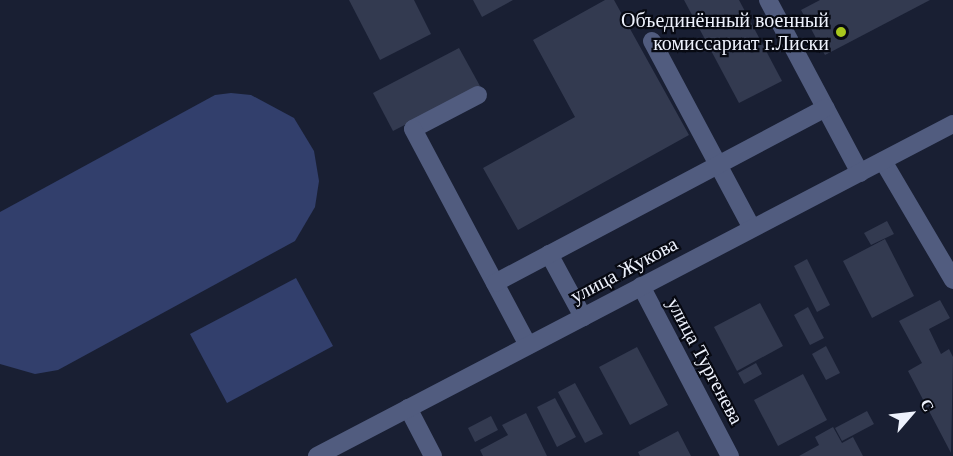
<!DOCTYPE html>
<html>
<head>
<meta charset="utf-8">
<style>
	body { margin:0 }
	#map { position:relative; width:953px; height:456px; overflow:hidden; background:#191f33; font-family:"Times New Roman",serif }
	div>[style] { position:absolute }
	.green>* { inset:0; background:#323f6c }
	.building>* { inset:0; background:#333a50 }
	.minor>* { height:18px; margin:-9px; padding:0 9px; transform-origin:9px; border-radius:9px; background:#515c7f }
	.dots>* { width:16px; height:16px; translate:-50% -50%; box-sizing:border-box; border:3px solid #070912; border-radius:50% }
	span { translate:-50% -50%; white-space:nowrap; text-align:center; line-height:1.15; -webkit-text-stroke:4.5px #070912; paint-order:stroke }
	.poi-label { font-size:20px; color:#eef2fd }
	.right { translate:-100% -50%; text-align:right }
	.street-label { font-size:20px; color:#eef2fd }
	.north { position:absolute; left:881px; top:384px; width:60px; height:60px; -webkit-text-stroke:4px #070912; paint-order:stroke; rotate:62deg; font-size:16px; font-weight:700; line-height:24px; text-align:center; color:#eef2fd }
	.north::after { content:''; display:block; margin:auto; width:21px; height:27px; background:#eef2fd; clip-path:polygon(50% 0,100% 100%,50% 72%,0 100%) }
</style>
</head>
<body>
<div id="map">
	<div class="green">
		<i style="clip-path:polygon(231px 93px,251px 95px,294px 118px,314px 151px,319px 181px,315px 207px,295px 241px,58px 370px,35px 374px,0 364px,0 212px,215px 95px)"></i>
		<i style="clip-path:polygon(296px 278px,333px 346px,227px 403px,190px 334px)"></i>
	</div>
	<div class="building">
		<i style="clip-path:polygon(349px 0,414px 0,431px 34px,380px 60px)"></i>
		<i style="clip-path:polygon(473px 0,513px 0,482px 17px)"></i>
		<i style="clip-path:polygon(605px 0,614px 0,689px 135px,518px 230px,483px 168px,575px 117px,533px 40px)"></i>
		<i style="clip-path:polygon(684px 0,739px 0,782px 81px,739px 103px)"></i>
		<i style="clip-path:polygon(820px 0,930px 0,825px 55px,801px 10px)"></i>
		<i style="clip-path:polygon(459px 48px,480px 86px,393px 131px,373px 93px)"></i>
		<i style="clip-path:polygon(887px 221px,894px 234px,871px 245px,864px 233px)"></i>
		<i style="clip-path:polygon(885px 239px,914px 296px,872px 318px,843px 261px)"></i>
		<i style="clip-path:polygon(807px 259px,830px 305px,817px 312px,794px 266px)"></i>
		<i style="clip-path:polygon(940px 300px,950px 318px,929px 329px,941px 354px,949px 349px,953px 357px,951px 453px,908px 371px,922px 363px,899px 321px)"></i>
		<i style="clip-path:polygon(760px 303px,783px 346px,737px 371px,714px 327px)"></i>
		<i style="clip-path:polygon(808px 307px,824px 338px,810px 345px,794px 315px)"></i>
		<i style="clip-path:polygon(826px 346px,840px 373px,826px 380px,812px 354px)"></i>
		<i style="clip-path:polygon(637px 347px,668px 405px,630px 425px,599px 367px)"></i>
		<i style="clip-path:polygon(756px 363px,762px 374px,744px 384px,738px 373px)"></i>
		<i style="clip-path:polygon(803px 374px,827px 420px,778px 446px,754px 400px)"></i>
		<i style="clip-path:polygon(575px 383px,603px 434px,585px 443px,558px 392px)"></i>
		<i style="clip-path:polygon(555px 398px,576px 437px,557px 447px,537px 407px)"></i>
		<i style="clip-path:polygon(867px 411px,874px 424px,842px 441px,835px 428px)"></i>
		<i style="clip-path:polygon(526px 413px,547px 456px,483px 456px,480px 450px,508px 435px,502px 425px)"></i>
		<i style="clip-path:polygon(491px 416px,498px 430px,475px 442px,468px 428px)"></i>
		<i style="clip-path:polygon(833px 427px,842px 443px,853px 437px,863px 456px,799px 456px,819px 445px,815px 437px)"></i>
		<i style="clip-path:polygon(678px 431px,691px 456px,640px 456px,638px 452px)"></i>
	</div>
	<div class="minor">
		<i style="left:768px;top:0;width:196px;rotate:62deg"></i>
		<i style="left:652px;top:41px;width:212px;rotate:61.9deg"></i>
		<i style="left:478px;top:95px;width:73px;rotate:152.4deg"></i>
		<i style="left:413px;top:129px;width:245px;rotate:62deg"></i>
		<i style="left:883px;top:161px;width:138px;rotate:59.5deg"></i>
		<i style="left:549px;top:254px;width:72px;rotate:61.6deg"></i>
		<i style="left:495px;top:283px;width:374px;rotate:-27.9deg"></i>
		<i style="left:641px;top:286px;width:192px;rotate:62.4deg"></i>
		<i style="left:408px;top:408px;width:54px;rotate:62.5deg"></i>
		<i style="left:317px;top:456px;width:717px;rotate:-27.57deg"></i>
	</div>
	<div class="dots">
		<i style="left:841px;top:32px;background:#a8c71d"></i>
	</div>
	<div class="poi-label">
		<span class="right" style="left:829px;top:32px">Объединённый военный<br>комиссариат г.Лиски</span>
	</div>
	<div class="street-label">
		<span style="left:624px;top:270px;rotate:-28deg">улица Жукова</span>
		<span style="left:705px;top:361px;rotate:62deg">улица Тургенева</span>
	</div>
	<div class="north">С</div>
</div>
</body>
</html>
